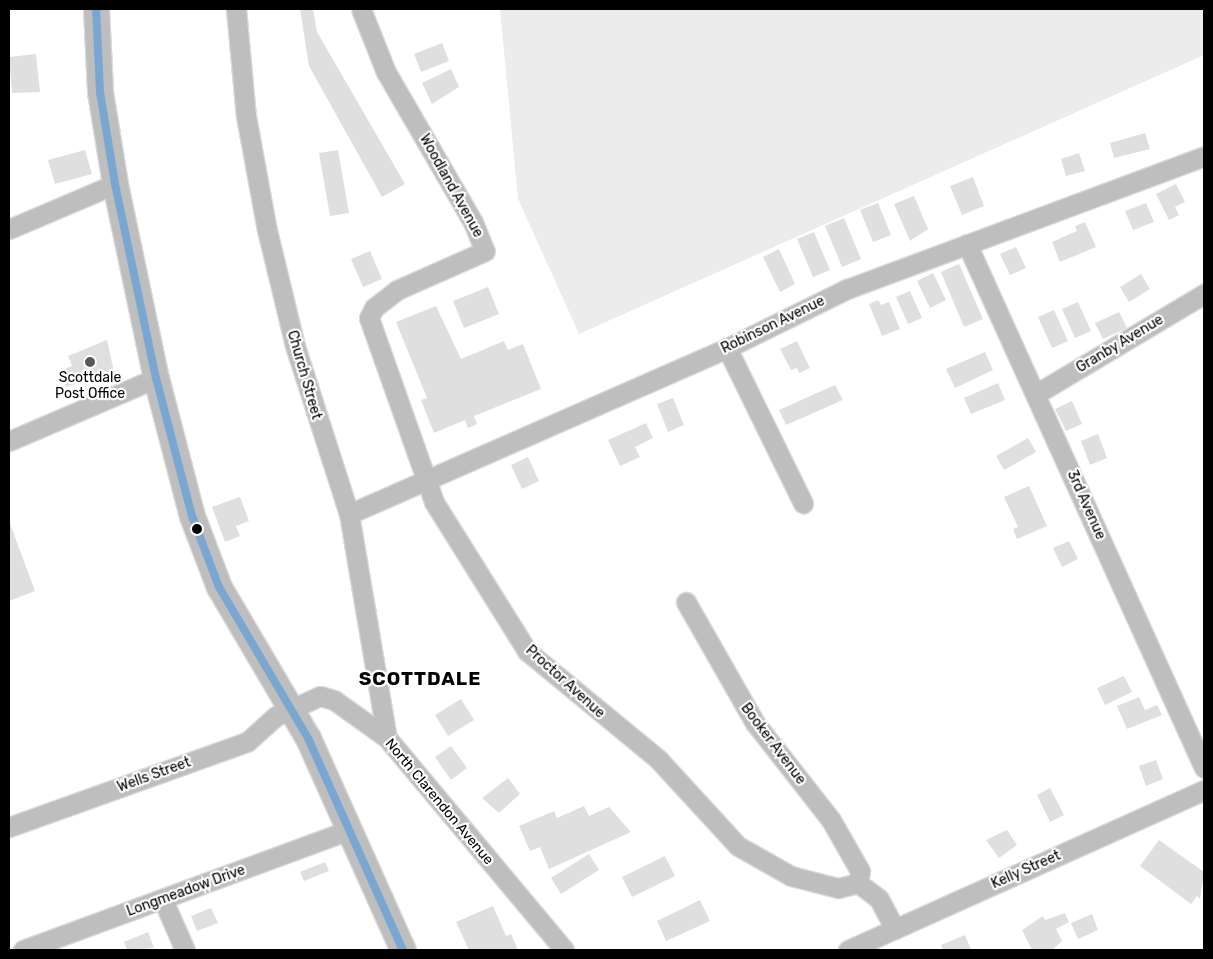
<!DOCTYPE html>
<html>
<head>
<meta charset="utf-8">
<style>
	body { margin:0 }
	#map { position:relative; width:1213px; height:959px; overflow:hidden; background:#fff; font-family:Rubik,sans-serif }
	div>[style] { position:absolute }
	.green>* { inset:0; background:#ececec }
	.building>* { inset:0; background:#dfdfdf }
	.roads { filter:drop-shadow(1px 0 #dbdbdb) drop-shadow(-1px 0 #dbdbdb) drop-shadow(0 1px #dbdbdb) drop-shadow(0 -1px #dbdbdb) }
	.minor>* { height:19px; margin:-9.5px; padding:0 9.5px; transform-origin:9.5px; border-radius:9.5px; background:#bebebe }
	.major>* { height:25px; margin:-12.5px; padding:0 12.5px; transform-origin:12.5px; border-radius:12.5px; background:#bebebe }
	.bus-1>* { height:8px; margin:-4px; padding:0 4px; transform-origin:4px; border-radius:4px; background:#7aa7d2 }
	.dots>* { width:14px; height:14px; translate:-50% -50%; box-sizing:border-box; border:2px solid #fff; border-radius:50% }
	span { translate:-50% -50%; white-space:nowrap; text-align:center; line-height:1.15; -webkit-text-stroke:4.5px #fff; paint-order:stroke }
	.street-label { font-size:14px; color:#000 }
	.poi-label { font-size:14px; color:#000 }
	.district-label { font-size:19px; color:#000; font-weight:700; letter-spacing:1px }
	.frame { position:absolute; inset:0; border:10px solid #000; pointer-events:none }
</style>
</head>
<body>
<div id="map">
	<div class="green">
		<i style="clip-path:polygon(500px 9px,1204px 9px,1204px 55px,579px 334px,518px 199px)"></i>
	</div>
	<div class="building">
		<i style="clip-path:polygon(300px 9px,313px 9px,317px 32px,405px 184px,382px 197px,309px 66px)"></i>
		<i style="clip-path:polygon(442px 43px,449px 61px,421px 72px,414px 54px)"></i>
		<i style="clip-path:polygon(36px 54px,40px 92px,12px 93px,9px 57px)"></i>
		<i style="clip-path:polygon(451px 69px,459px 87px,432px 104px,422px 83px)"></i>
		<i style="clip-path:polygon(1145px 133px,1150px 149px,1114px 158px,1110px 143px)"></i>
		<i style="clip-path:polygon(85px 150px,92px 174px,55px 184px,48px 160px)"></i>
		<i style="clip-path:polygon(338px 150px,349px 213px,330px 216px,319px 153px)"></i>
		<i style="clip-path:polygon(1079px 153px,1085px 171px,1066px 176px,1061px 159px)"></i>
		<i style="clip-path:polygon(973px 177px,984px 206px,962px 215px,950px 186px)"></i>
		<i style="clip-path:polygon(1176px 184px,1185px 202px,1175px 207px,1179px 215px,1169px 220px,1156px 194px)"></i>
		<i style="clip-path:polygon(914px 196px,928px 229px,910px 241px,894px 204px)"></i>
		<i style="clip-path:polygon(878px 203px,891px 235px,873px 242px,860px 210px)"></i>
		<i style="clip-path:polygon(1146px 203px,1154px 222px,1133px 230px,1125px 211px)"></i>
		<i style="clip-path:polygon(844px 218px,861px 259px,842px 267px,825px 226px)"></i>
		<i style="clip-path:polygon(1085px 222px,1096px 247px,1060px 262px,1052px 242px,1077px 231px,1075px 226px)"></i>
		<i style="clip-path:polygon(814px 232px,830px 270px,813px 277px,797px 239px)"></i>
		<i style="clip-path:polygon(1016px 247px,1026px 268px,1010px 275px,1000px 254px)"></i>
		<i style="clip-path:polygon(779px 249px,795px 284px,780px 292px,763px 257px)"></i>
		<i style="clip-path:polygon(370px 251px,382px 279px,363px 287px,351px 259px)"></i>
		<i style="clip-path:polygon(959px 264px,983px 319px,964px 327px,941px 272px)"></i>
		<i style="clip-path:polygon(933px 273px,946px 300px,930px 308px,917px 281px)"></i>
		<i style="clip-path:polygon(1141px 274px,1150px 289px,1129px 302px,1120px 287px)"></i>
		<i style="clip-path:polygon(488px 287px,499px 314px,464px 328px,453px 301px)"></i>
		<i style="clip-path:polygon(910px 291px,922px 318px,908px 324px,896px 297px)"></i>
		<i style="clip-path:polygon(878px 300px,881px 305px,889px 302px,900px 329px,882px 336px,869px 304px)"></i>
		<i style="clip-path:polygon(1078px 302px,1091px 331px,1075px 338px,1062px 309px)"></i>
		<i style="clip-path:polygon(436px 306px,461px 359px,504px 341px,508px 350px,523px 344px,541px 389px,474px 416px,477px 424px,468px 428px,465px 420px,434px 433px,421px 400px,427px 398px,396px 322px)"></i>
		<i style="clip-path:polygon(1054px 310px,1068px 341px,1052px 348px,1038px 317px)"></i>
		<i style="clip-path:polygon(1119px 312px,1127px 328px,1103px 339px,1095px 323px)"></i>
		<i style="clip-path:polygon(107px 340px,114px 372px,66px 387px,59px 371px,72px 366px,68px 356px)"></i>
		<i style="clip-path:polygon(797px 341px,810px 368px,799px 373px,797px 368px,791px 370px,780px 349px)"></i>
		<i style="clip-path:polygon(985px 352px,993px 370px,955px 388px,946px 369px)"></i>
		<i style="clip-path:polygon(998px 383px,1005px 400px,971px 414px,964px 398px)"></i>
		<i style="clip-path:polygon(835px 385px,843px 400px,786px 425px,779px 410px)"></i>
		<i style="clip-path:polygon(673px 398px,684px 425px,668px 432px,657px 404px)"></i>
		<i style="clip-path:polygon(1072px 401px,1082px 424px,1066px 431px,1055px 409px)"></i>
		<i style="clip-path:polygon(646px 423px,653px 438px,635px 447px,640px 457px,620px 466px,608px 440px)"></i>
		<i style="clip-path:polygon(1098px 434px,1107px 458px,1090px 465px,1081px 441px)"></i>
		<i style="clip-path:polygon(1028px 438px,1036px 452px,1004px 470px,996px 456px)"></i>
		<i style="clip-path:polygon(528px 457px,539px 481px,522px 489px,511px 465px)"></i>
		<i style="clip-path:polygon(1029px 486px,1047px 526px,1017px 539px,1013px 529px,1018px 527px,1004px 497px)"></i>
		<i style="clip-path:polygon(240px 497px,249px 521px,236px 526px,240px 536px,225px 542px,212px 507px)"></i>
		<i style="clip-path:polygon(9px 521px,35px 591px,9px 601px)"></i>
		<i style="clip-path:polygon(1069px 541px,1078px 559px,1062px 567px,1053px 548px)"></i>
		<i style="clip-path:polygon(1124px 676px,1132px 692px,1105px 705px,1097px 688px)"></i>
		<i style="clip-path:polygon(1139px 697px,1145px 710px,1157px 705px,1162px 715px,1127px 729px,1117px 706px)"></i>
		<i style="clip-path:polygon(461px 699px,474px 720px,448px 736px,435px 715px)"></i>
		<i style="clip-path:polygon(451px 746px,467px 768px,451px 780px,435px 757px)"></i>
		<i style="clip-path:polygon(1156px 760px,1163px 779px,1146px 786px,1139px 766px)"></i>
		<i style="clip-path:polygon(508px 778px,520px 794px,499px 813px,482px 798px)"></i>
		<i style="clip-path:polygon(1050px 788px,1064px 815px,1050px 822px,1037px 795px)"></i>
		<i style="clip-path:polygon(584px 806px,589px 816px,609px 807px,631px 832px,549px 869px,540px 847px,530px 851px,519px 826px,554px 811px,557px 818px)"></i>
		<i style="clip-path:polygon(1007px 830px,1017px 845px,999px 858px,986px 840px)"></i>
		<i style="clip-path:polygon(1159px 840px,1204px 872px,1200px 899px,1197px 896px,1191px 904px,1140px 866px)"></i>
		<i style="clip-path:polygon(589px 854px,599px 870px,561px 894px,551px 878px)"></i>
		<i style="clip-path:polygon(665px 856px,675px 876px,632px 897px,622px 877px)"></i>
		<i style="clip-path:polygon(325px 862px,329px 871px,304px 881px,300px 872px)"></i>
		<i style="clip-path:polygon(700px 900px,710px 921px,666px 941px,657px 921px)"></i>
		<i style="clip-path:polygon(493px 906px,506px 936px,511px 934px,518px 950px,469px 950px,456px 922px)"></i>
		<i style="clip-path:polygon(211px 908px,218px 923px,197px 931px,191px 916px)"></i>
		<i style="clip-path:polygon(1065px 913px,1069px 922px,1056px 929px,1062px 941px,1052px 950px,1032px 950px,1022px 930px,1043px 916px,1045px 920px)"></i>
		<i style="clip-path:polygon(1092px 914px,1098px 930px,1078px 939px,1071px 923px)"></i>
		<i style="clip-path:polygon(148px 932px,154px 948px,127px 950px,124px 942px)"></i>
		<i style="clip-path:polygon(965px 935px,971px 950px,943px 950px,941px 945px)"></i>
	</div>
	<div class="roads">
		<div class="minor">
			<i style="left:236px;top:9px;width:107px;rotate:84.7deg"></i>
			<i style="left:246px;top:116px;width:116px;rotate:79.6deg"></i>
			<i style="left:267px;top:230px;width:119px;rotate:76.4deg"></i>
			<i style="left:295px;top:346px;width:176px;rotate:72.2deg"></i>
			<i style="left:349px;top:514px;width:227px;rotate:80.4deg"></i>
			<i style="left:361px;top:9px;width:68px;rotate:68.4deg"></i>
			<i style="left:386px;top:72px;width:173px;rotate:59.9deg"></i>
			<i style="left:473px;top:222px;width:31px;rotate:68deg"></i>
			<i style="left:485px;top:251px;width:96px;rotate:156.1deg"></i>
			<i style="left:397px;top:290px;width:29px;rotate:142deg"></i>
			<i style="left:374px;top:308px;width:11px;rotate:117deg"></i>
			<i style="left:369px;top:318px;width:195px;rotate:70.5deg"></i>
			<i style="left:434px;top:502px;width:176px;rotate:58deg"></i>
			<i style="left:527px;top:651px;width:170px;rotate:39.5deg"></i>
			<i style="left:658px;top:759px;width:118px;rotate:47.4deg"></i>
			<i style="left:738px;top:846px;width:61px;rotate:29.5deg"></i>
			<i style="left:791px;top:876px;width:49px;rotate:14.3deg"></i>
			<i style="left:838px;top:888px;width:21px;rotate:-14deg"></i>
			<i style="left:858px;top:883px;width:26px;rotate:37deg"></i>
			<i style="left:879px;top:899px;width:34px;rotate:62deg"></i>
			<i style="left:9px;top:229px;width:115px;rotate:-23deg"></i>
			<i style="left:967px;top:244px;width:575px;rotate:65.66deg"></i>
			<i style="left:727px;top:348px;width:173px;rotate:63.9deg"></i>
			<i style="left:1036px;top:394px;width:196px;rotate:-30.8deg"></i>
			<i style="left:9px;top:441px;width:160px;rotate:-23.2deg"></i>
			<i style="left:349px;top:514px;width:413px;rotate:-23.7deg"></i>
			<i style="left:727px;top:348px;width:134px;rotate:-26.2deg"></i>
			<i style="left:847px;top:289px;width:381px;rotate:-20.4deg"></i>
			<i style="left:686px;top:602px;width:139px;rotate:60.3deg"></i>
			<i style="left:755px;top:723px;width:123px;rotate:51.9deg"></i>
			<i style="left:831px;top:820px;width:59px;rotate:60.4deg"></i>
			<i style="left:860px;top:871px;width:12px;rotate:99deg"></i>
			<i style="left:9px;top:827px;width:253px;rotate:-19.7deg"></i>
			<i style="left:247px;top:742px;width:39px;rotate:-42deg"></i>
			<i style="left:276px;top:716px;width:48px;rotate:-24.4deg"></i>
			<i style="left:320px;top:696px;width:15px;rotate:16deg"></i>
			<i style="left:334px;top:700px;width:65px;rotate:35.6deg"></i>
			<i style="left:387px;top:738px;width:276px;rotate:50.1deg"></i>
			<i style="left:163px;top:900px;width:55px;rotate:66.3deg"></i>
			<i style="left:23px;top:950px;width:347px;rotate:-20.2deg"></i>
			<i style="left:848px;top:950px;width:390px;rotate:-24.2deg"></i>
		</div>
		<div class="major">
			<i style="left:96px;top:9px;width:83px;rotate:87.2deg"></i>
			<i style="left:100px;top:92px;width:93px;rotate:80.7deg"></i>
			<i style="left:115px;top:184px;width:198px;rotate:78.1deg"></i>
			<i style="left:156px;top:378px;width:143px;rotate:75.4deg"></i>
			<i style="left:192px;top:516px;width:76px;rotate:69.2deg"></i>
			<i style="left:219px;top:587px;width:175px;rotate:59.5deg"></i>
			<i style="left:308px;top:738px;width:232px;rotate:65.9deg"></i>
		</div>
	</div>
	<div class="bus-1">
		<i style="left:96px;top:9px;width:83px;rotate:87.2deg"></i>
		<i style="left:100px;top:92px;width:93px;rotate:80.7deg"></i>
		<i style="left:115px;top:184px;width:198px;rotate:78.1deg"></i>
		<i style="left:156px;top:378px;width:143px;rotate:75.4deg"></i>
		<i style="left:192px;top:516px;width:76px;rotate:69.2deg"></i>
		<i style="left:219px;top:587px;width:175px;rotate:59.5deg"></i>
		<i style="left:308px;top:738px;width:232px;rotate:65.9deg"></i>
	</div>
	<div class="dots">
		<i style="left:90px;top:362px;background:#595959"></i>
		<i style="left:197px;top:529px;background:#000"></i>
	</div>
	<div class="street-label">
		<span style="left:451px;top:186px;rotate:61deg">Woodland Avenue</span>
		<span style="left:773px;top:325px;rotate:-26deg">Robinson Avenue</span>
		<span style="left:1120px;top:344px;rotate:-31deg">Granby Avenue</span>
		<span style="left:304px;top:375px;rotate:74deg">Church Street</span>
		<span style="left:1086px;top:505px;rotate:66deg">3rd Avenue</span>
		<span style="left:565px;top:682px;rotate:42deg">Proctor Avenue</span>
		<span style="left:773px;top:744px;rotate:53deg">Booker Avenue</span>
		<span style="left:154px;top:775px;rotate:-20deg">Wells Street</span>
		<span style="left:439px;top:802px;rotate:50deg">North Clarendon Avenue</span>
		<span style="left:1026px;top:870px;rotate:-24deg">Kelly Street</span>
		<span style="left:186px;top:891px;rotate:-20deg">Longmeadow Drive</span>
	</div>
	<div class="poi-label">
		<span style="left:90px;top:386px">Scottdale<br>Post Office</span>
	</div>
	<div class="district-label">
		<span style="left:420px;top:679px">SCOTTDALE</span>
	</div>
	<div class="frame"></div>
</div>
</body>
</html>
